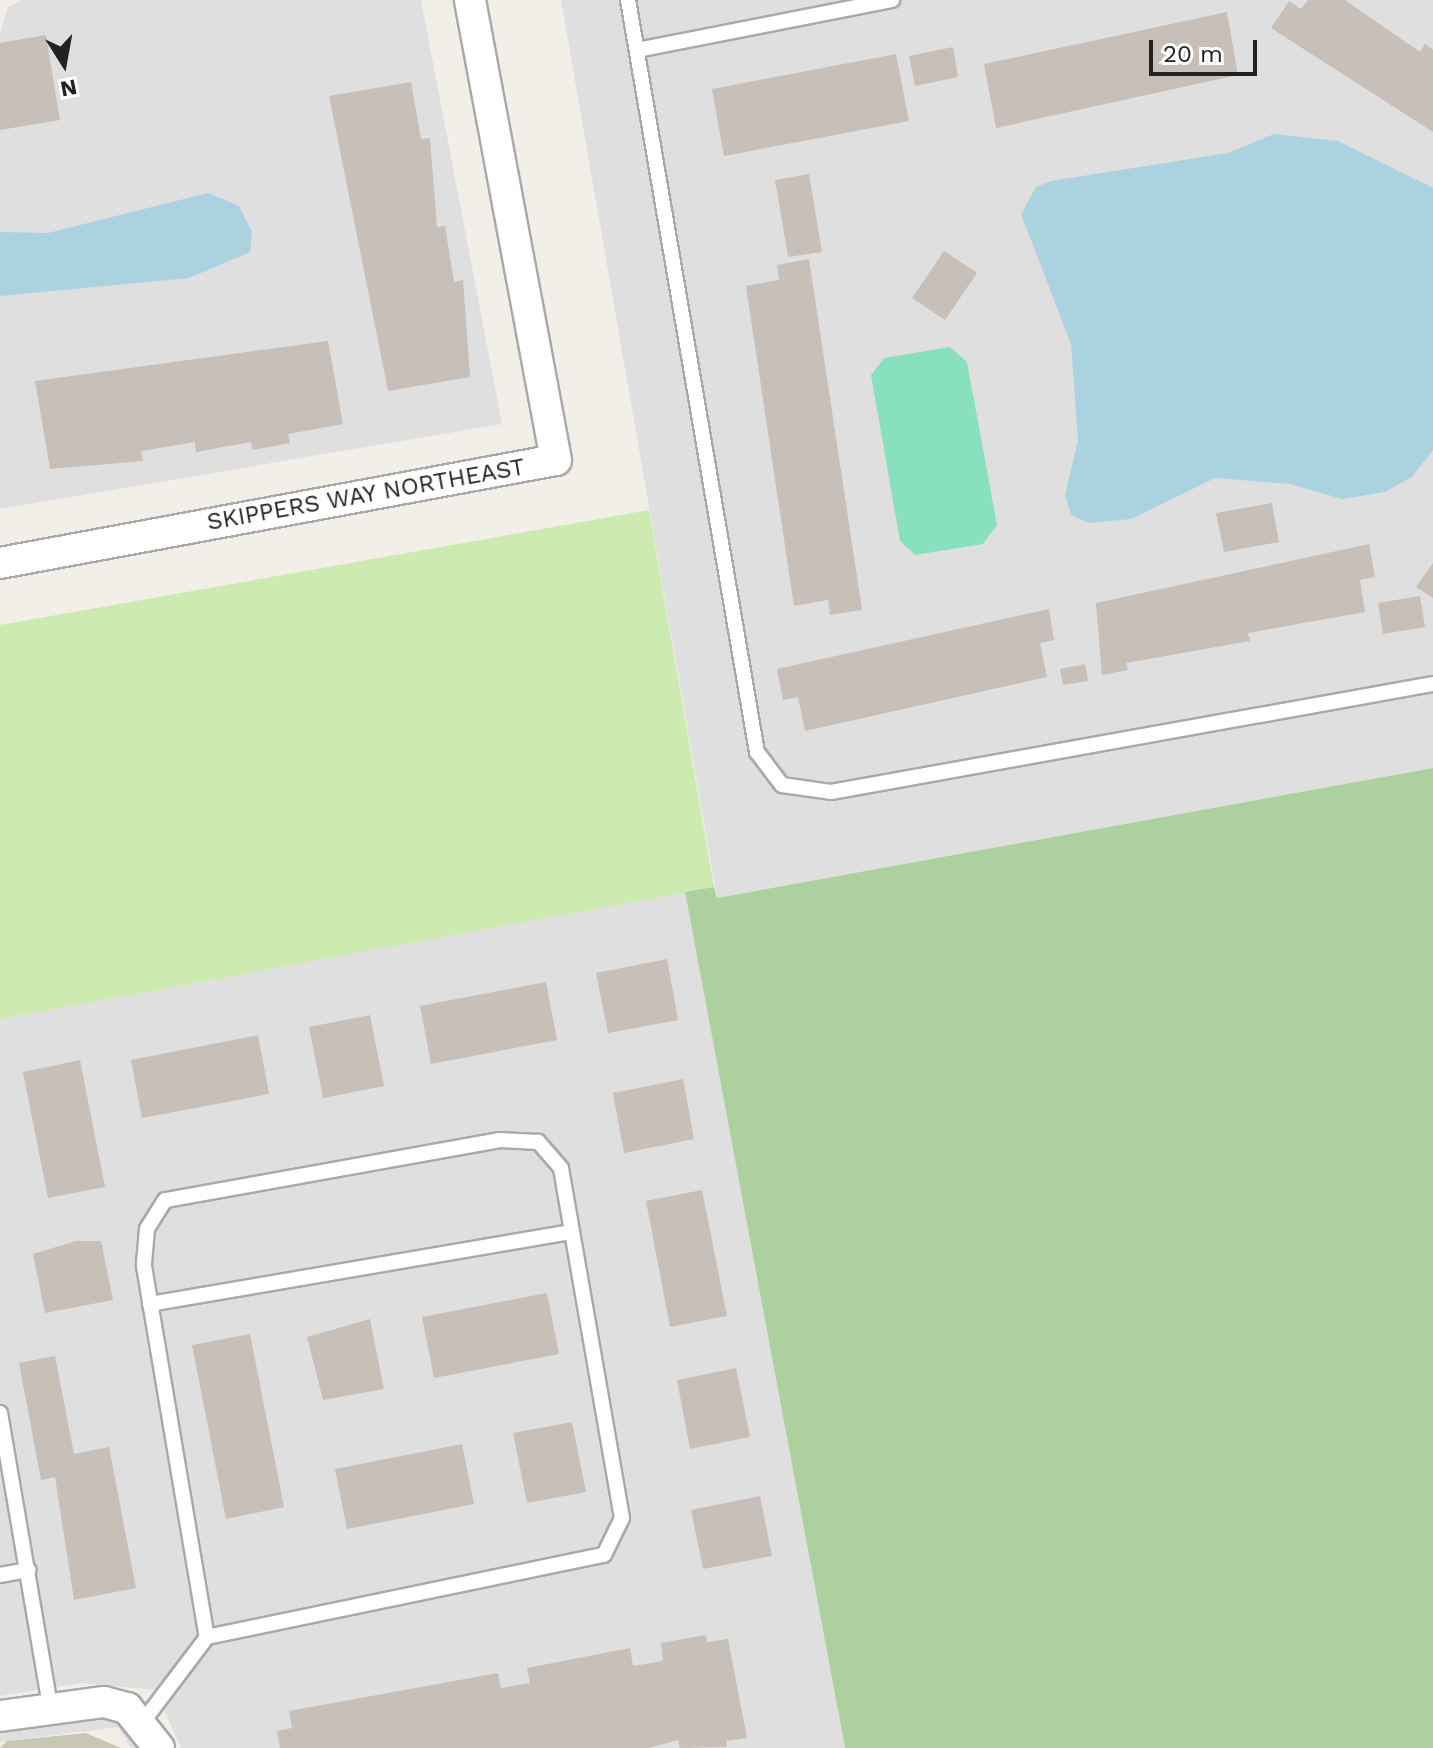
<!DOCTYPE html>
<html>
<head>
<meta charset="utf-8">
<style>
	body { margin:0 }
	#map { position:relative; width:1433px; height:1748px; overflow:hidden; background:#f2efe9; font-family:"Work Sans",sans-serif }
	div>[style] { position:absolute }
	.residential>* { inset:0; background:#e0dfdf }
	.construction>* { inset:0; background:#c7c7b4 }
	.grass>* { inset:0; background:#cdebb0 }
	.forest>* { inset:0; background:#add19e }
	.pitch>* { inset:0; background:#88e0be }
	.water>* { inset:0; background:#aad3df }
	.building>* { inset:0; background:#c7bfb8 }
	.roads { filter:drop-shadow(2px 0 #a9a9a9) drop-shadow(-2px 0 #a9a9a9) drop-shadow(0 2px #a9a9a9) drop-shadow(0 -2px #a9a9a9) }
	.service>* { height:14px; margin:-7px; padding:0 7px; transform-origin:7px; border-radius:7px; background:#fff }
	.minor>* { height:30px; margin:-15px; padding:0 15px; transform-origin:15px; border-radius:15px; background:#fff }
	span { translate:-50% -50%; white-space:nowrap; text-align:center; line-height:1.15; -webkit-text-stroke:8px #fff; paint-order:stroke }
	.street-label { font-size:24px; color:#222 }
	.north { position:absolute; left:24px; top:24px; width:80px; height:80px; -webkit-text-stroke:6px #fff; paint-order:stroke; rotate:169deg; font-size:22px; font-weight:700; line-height:32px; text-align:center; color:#222 }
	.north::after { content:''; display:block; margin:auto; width:28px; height:36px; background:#222; clip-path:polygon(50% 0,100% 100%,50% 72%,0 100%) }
	.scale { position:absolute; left:1149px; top:40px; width:108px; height:36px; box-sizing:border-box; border:4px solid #222; border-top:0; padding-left:10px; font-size:24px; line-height:28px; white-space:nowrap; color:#222; -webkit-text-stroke:6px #fff; paint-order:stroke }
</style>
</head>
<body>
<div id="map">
	<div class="residential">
		<i style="clip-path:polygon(22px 0,421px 0,502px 424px,0 509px,0 34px,8px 7px)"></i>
		<i style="clip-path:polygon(561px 0,1433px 0,1433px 768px,717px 898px)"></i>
		<i style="clip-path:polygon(685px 892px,845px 1748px,181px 1748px,155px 1690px,82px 1683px,0 1696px,0 1019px)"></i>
		<i style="clip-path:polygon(122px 1701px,145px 1706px,163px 1748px,131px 1748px,118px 1727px,0 1742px,0 1714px)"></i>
	</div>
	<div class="construction">
		<i style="clip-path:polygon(86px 1733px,121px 1748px,0 1748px,7px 1741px)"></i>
	</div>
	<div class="grass">
		<i style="clip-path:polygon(649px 510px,714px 887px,0 1019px,0 625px)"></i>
	</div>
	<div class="forest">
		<i style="clip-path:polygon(1433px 768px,1433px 1748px,845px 1748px,685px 892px,714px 887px,717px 898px)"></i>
	</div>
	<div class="pitch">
		<i style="clip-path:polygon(950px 347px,967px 362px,997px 525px,983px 544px,915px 555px,900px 541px,871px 375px,884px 358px)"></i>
	</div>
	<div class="water">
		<i style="clip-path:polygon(1274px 134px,1338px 141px,1433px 188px,1433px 450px,1412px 477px,1385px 492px,1342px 499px,1290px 484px,1215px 478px,1131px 519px,1089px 523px,1071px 515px,1065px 495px,1078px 440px,1071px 344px,1021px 214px,1036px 187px,1051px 181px,1228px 153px)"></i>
		<i style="clip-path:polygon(208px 193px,239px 206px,252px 232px,250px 252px,189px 278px,0 296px,0 232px,48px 233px)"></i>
	</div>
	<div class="building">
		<i style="clip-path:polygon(1308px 0,1345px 0,1420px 52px,1425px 44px,1433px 50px,1433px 132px,1271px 28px,1289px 1px,1301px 9px)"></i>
		<i style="clip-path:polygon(1227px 12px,1238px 75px,996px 128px,984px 64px)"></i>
		<i style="clip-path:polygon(46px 35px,60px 120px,0 130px,0 43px)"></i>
		<i style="clip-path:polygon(953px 47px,958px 77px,915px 86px,909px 56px)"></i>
		<i style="clip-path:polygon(896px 54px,909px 121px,724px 156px,712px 89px)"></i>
		<i style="clip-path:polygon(411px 82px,421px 139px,430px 138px,437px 227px,445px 226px,454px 282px,463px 280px,470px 377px,388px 391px,329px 96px)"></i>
		<i style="clip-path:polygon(809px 174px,822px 252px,788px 257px,775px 180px)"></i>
		<i style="clip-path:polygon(944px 251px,977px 273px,945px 320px,912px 298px)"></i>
		<i style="clip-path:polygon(809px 259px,862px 610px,830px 615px,828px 600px,794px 606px,746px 286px,779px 280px,777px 265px)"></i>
		<i style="clip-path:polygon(328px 341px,343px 424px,288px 434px,290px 443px,252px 450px,251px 442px,196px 452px,195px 442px,141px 451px,143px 461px,50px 469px,35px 381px)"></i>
		<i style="clip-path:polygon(1272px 503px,1279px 542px,1224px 552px,1216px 513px)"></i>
		<i style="clip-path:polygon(1369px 544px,1375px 577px,1360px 580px,1365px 612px,1248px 633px,1250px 641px,1126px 663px,1128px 670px,1102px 675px,1096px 603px)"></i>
		<i style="clip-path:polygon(1433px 563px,1433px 598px,1416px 587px)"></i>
		<i style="clip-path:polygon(1420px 596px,1425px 627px,1383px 634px,1378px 603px)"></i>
		<i style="clip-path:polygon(1049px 609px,1054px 640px,1040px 643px,1047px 677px,805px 731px,798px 697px,783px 700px,777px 669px)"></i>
		<i style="clip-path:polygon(1085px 664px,1088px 681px,1063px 685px,1060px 669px)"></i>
		<i style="clip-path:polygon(667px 959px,678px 1020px,608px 1033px,596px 973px)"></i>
		<i style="clip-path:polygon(546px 982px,557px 1040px,431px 1064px,420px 1006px)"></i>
		<i style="clip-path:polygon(370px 1015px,384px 1086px,323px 1098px,309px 1027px)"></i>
		<i style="clip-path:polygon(258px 1035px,269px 1094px,142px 1118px,131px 1060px)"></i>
		<i style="clip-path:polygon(80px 1060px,105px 1187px,48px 1198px,23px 1072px)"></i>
		<i style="clip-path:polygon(683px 1079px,694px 1139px,624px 1153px,613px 1093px)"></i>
		<i style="clip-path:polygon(702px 1190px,727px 1316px,670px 1327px,646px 1201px)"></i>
		<i style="clip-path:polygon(76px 1241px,101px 1241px,113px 1300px,45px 1313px,33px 1254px)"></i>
		<i style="clip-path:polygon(547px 1293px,559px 1354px,434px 1378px,422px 1317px)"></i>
		<i style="clip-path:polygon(370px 1319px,384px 1389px,323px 1400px,307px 1337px)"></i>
		<i style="clip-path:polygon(250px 1334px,284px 1507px,226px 1519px,192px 1345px)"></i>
		<i style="clip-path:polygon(55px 1356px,74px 1454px,109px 1447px,136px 1588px,74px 1600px,55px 1477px,41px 1480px,19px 1363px)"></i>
		<i style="clip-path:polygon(736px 1368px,750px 1437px,690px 1449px,677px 1380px)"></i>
		<i style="clip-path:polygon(572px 1422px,586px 1492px,527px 1503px,513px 1433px)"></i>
		<i style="clip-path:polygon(462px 1444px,474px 1504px,347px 1529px,335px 1469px)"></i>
		<i style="clip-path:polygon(760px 1496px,772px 1556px,703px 1569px,691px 1510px)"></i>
		<i style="clip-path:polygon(706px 1635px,707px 1642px,728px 1639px,747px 1738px,726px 1741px,727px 1747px,680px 1748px,678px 1740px,649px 1748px,280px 1748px,277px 1731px,292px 1728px,289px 1711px,498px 1673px,501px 1688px,530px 1683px,527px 1668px,630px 1648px,633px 1666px,663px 1661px,661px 1643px)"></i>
	</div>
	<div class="roads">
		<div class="service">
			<i style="left:628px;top:0;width:763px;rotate:80.27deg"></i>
			<i style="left:757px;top:752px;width:41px;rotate:52.9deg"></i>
			<i style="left:782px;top:785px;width:49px;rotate:8.1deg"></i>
			<i style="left:831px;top:792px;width:612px;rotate:-10.17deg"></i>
			<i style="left:637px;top:50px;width:260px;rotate:-11.1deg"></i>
			<i style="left:150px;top:1304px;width:428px;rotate:-9.7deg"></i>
			<i style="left:0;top:1413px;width:298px;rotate:80.3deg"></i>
			<i style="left:0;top:1575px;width:29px;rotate:-10deg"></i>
			<i style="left:142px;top:1723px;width:108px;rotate:-52.9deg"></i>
			<i style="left:207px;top:1637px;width:405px;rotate:-11.7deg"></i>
			<i style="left:604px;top:1555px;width:41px;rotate:-64.1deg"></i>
			<i style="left:622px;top:1518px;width:355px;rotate:-99.9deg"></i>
			<i style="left:561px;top:1168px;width:35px;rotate:-131deg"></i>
			<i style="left:538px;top:1142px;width:38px;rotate:-177deg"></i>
			<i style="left:500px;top:1140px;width:340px;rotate:169.8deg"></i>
			<i style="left:165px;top:1200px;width:34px;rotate:122deg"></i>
			<i style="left:147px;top:1229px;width:37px;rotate:95deg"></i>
			<i style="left:144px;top:1266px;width:376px;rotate:80.4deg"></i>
		</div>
		<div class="minor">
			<i style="left:0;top:563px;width:565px;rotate:-10.5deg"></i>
			<i style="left:556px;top:460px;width:468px;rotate:-100.6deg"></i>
			<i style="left:0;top:1716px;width:105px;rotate:-7.7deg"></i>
			<i style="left:104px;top:1702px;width:24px;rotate:15deg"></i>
			<i style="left:127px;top:1708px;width:51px;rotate:51.3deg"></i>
		</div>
	</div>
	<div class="street-label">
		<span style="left:366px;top:495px;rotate:-10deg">SKIPPERS WAY NORTHEAST</span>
	</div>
	<div class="north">N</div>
	<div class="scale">20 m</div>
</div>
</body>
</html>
